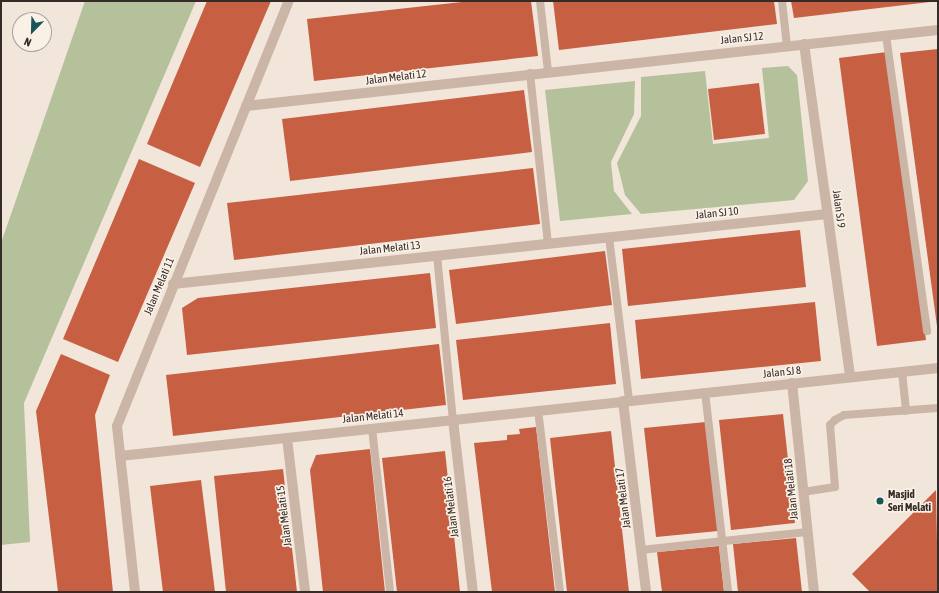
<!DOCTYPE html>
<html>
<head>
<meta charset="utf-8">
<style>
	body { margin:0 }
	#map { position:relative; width:939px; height:593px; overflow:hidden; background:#f2e6da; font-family:"Asap Condensed",sans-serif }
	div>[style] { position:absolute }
	.green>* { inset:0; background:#b5c19a }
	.building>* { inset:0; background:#c75f43 }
	.lane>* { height:8px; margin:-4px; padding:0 4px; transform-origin:4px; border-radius:4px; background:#cab5a6 }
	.street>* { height:10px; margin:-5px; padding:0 5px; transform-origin:5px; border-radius:5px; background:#cab5a6 }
	.dots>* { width:11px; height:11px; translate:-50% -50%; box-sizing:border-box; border:2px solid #f9f0e6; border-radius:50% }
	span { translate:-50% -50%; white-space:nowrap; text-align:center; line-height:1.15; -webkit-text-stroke:3.5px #f9f0e6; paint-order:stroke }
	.street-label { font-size:11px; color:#362b27 }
	.poi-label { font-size:11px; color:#362b27; font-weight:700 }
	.left { translate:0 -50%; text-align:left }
	.frame { position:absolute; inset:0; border:2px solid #362b27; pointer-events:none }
	.north { position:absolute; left:12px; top:12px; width:40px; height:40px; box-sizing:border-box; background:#f9f0e6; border:1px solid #aba19a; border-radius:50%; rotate:203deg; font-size:11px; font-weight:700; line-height:16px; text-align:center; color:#362b27 }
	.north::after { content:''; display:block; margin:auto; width:14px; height:18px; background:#1c5558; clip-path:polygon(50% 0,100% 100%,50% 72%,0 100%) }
</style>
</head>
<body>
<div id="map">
	<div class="green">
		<i style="clip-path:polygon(85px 1px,196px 1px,24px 403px,30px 542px,1px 545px,1px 243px)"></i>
		<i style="clip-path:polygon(788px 66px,797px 75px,808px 181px,794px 200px,641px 214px,625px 195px,617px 163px,641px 116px,641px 77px,705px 71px,713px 144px,769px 138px,762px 68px)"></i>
		<i style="clip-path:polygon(635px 81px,634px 114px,611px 162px,614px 191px,632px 214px,560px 221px,545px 90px)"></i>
	</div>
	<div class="building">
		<i style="clip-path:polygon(207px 1px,271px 1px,200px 167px,147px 144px)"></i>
		<i style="clip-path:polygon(471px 1px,531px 1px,538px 56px,314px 81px,307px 19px)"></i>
		<i style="clip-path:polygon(553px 1px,774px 1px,777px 24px,559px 50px)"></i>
		<i style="clip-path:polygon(791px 1px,930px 1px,930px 2px,794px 18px)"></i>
		<i style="clip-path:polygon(938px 49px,938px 326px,937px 326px,900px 53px)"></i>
		<i style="clip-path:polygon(887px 52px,926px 340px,877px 346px,839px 58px)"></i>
		<i style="clip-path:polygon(759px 83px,765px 134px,714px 140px,708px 89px)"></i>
		<i style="clip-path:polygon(524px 90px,532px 152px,290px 181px,282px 119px)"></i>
		<i style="clip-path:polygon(139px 159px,195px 183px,118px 362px,63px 339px)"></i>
		<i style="clip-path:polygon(533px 168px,540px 224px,234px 260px,227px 203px)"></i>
		<i style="clip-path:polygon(800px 230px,806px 287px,628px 306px,622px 249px)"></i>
		<i style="clip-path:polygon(605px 251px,612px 305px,456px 324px,449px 270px)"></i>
		<i style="clip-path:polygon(430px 273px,436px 328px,187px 355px,182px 308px,198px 298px)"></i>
		<i style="clip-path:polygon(815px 302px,821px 361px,641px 379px,635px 320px)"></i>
		<i style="clip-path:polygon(610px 323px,616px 384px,463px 400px,456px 340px)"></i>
		<i style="clip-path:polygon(439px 344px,446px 405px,173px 436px,166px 375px)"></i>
		<i style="clip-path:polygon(61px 354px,110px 375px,95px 415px,113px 592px,58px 592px,36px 411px)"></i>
		<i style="clip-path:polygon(783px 414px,795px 523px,731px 530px,719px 420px)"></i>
		<i style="clip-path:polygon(706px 422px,718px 531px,656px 537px,644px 428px)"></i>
		<i style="clip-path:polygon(536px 427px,555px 592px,492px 592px,474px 443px,507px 440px,507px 435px,520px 434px,519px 429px)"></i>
		<i style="clip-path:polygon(611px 431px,629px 592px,567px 592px,550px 438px)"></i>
		<i style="clip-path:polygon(370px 449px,385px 592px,323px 592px,310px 470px,316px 455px)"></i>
		<i style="clip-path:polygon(445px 451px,460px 592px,397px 592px,382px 458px)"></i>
		<i style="clip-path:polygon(283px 469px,297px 592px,226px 592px,214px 476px)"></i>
		<i style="clip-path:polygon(201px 480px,215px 592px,163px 592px,150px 486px)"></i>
		<i style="clip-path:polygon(936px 490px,938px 592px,870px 592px,852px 574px)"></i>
		<i style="clip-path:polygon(796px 538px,802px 592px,738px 592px,733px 544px)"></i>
		<i style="clip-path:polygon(719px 546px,724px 592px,662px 592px,657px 552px)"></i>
	</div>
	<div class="lane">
		<i style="left:540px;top:1px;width:70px;rotate:83.5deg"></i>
		<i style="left:782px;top:1px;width:45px;rotate:83.7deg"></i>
		<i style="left:886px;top:35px;width:299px;rotate:82.1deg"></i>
		<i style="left:530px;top:73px;width:172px;rotate:84deg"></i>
		<i style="left:609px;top:237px;width:164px;rotate:83deg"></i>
		<i style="left:437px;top:255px;width:166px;rotate:84.5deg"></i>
		<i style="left:902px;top:372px;width:39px;rotate:84deg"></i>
		<i style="left:705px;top:392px;width:201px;rotate:83.4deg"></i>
		<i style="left:538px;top:410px;width:183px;rotate:83.1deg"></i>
		<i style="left:372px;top:428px;width:165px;rotate:83.7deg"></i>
		<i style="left:803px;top:492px;width:32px;rotate:-9deg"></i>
		<i style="left:835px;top:487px;width:62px;rotate:-94.6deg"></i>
		<i style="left:830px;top:425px;width:7px;rotate:-45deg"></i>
		<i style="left:835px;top:420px;width:10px;rotate:-29deg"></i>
		<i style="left:844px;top:415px;width:94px;rotate:-4.3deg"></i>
		<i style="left:641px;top:550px;width:168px;rotate:-6.2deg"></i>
	</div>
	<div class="street">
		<i style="left:804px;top:44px;width:336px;rotate:82.1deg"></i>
		<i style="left:246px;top:106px;width:696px;rotate:-6.27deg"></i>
		<i style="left:173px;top:284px;width:658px;rotate:-6.11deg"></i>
		<i style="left:792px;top:383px;width:210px;rotate:84deg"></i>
		<i style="left:623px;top:401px;width:192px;rotate:83.1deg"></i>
		<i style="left:453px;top:420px;width:173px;rotate:83.4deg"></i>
		<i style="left:287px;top:438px;width:155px;rotate:83.3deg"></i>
		<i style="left:120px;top:456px;width:823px;rotate:-6.14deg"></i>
		<i style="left:135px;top:592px;width:167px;rotate:-96.2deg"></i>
		<i style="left:117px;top:426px;width:458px;rotate:-68deg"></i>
	</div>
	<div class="dots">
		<i style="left:880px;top:501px;background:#1c5558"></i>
	</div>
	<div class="street-label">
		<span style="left:742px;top:38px;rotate:-6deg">Jalan SJ 12</span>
		<span style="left:396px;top:77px;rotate:-7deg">Jalan Melati 12</span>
		<span style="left:839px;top:209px;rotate:82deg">Jalan SJ 9</span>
		<span style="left:717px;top:213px;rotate:-6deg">Jalan SJ 10</span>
		<span style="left:390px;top:248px;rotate:-6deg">Jalan Melati 13</span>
		<span style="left:159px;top:286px;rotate:-67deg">Jalan Melati 11</span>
		<span style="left:782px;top:372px;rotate:-6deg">Jalan SJ 8</span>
		<span style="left:373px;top:416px;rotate:-6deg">Jalan Melati 14</span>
		<span style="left:791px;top:489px;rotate:-96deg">Jalan Melati 18</span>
		<span style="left:623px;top:498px;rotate:-97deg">Jalan Melati 17</span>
		<span style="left:451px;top:507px;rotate:-97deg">Jalan Melati 16</span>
		<span style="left:284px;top:516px;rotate:-97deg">Jalan Melati 15</span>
	</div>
	<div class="poi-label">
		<span class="left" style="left:888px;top:501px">Masjid<br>Seri Melati</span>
	</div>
	<div class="frame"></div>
	<div class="north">N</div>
</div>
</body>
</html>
